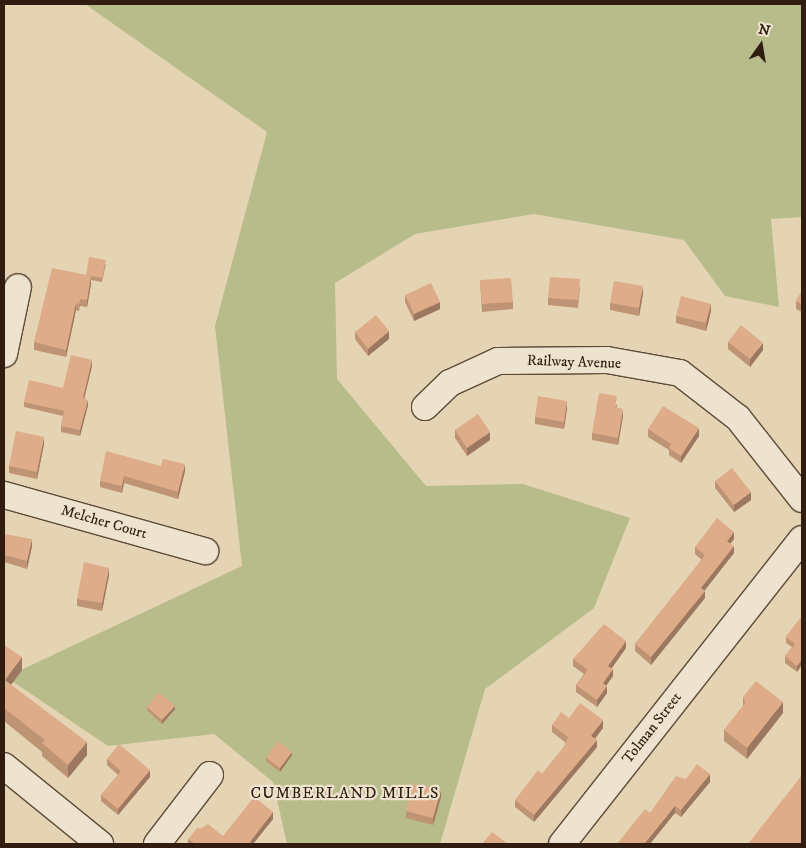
<!DOCTYPE html>
<html>
<head>
<meta charset="utf-8">
<style>
	body { margin:0 }
	#map { position:relative; width:806px; height:848px; overflow:hidden; background:#e5d4b3; font-family:"IM FELL DW Pica",serif }
	div>[style] { position:absolute }
	.green>* { inset:0; background:#b7bc8a }
	.roads { filter:drop-shadow(1px 0 #5d4b38) drop-shadow(-1px 0 #5d4b38) drop-shadow(0 1px #5d4b38) drop-shadow(0 -1px #5d4b38) }
	.minor>* { height:26px; margin:-13px; padding:0 13px; transform-origin:13px; border-radius:13px; background:#eee3ce }
	.wall>* { inset:0; background:#bf9475 }
	.shaded-wall>* { inset:0; background:#9b785f }
	.building>* { inset:0; background:#deac88 }
	span { translate:-50% -50%; white-space:nowrap; text-align:center; line-height:1.15; -webkit-text-stroke:4.5px #eee3ce; paint-order:stroke }
	.street-label { font-size:15px; color:#301d0f }
	.neighbourhood-label { font-size:16px; color:#301d0f; letter-spacing:1px }
	.frame { position:absolute; inset:0; border:5px solid #301d0f; pointer-events:none }
	.north { position:absolute; left:736px; top:20px; width:50px; height:50px; -webkit-text-stroke:4px #eee3ce; paint-order:stroke; rotate:13deg; font-size:14px; font-weight:700; line-height:20px; text-align:center; color:#301d0f }
	.north::after { content:''; display:block; margin:auto; width:18px; height:22px; background:#301d0f; clip-path:polygon(50% 0,100% 100%,50% 72%,0 100%) }
</style>
</head>
<body>
<div id="map">
	<div class="green">
		<i style="clip-path:polygon(85px 4px,802px 4px,802px 217px,771px 219px,779px 307px,725px 296px,684px 240px,534px 214px,415px 234px,335px 283px,337px 379px,426px 486px,523px 484px,630px 518px,594px 608px,485px 689px,440px 844px,287px 844px,273px 782px,214px 734px,108px 746px,6px 677px,242px 566px,215px 326px,267px 132px)"></i>
	</div>
	<div class="roads">
		<div class="minor">
			<i style="left:4px;top:354px;width:68px;rotate:-78.2deg"></i>
			<i style="left:425px;top:407px;width:35px;rotate:-44deg"></i>
			<i style="left:450px;top:383px;width:53px;rotate:-24.6deg"></i>
			<i style="left:498px;top:361px;width:109px;rotate:-0.5deg"></i>
			<i style="left:607px;top:360px;width:74px;rotate:10.1deg"></i>
			<i style="left:680px;top:373px;width:73px;rotate:37.8deg"></i>
			<i style="left:738px;top:418px;width:103px;rotate:51.7deg"></i>
			<i style="left:4px;top:495px;width:209px;rotate:15.6deg"></i>
			<i style="left:4px;top:766px;width:124px;rotate:39.1deg"></i>
			<i style="left:157px;top:844px;width:87px;rotate:-52.5deg"></i>
			<i style="left:562px;top:844px;width:388px;rotate:-51.8deg"></i>
		</div>
	</div>
	<div class="wall">
		<i style="clip-path:polygon(106px 264px,102px 282px,91px 280px,91px 284px,87px 307px,80px 306px,79px 311px,76px 310px,66px 357px,34px 350px,34px 342px,86px 275px)"></i>
		<i style="clip-path:polygon(480px 280px,513px 302px,513px 309px,482px 312px)"></i>
		<i style="clip-path:polygon(580px 287px,578px 308px,548px 305px,548px 298px)"></i>
		<i style="clip-path:polygon(802px 291px,802px 312px,796px 309px,796px 301px)"></i>
		<i style="clip-path:polygon(643px 294px,639px 316px,610px 310px,610px 303px)"></i>
		<i style="clip-path:polygon(405px 295px,440px 309px,414px 321px,405px 302px)"></i>
		<i style="clip-path:polygon(711px 311px,706px 331px,676px 323px,676px 316px)"></i>
		<i style="clip-path:polygon(355px 332px,389px 339px,368px 356px,355px 339px)"></i>
		<i style="clip-path:polygon(728px 342px,763px 350px,750px 367px,728px 349px)"></i>
		<i style="clip-path:polygon(92px 366px,84px 398px,88px 405px,80px 436px,61px 432px,61px 426px,63px 416px,24px 407px,24px 402px,63px 388px)"></i>
		<i style="clip-path:polygon(617px 404px,617px 408px,623px 416px,618px 445px,592px 440px,592px 433px)"></i>
		<i style="clip-path:polygon(567px 408px,564px 429px,535px 424px,535px 417px)"></i>
		<i style="clip-path:polygon(648px 429px,699px 436px,681px 463px,669px 455px,669px 450px,648px 437px)"></i>
		<i style="clip-path:polygon(455px 430px,490px 440px,467px 456px,455px 438px)"></i>
		<i style="clip-path:polygon(44px 444px,37px 479px,9px 473px,9px 466px)"></i>
		<i style="clip-path:polygon(161px 466px,185px 471px,178px 499px,124px 483px,122px 493px,100px 487px,100px 481px)"></i>
		<i style="clip-path:polygon(715px 481px,751px 500px,734px 512px,715px 488px)"></i>
		<i style="clip-path:polygon(4px 534px,32px 546px,27px 569px,4px 562px)"></i>
		<i style="clip-path:polygon(734px 539px,730px 543px,734px 553px,704px 591px,705px 598px,651px 665px,635px 651px,635px 644px,702px 560px,695px 554px,695px 547px)"></i>
		<i style="clip-path:polygon(109px 575px,102px 611px,77px 606px,77px 599px)"></i>
		<i style="clip-path:polygon(802px 616px,797px 672px,785px 663px,785px 656px,792px 647px,786px 643px,786px 637px)"></i>
		<i style="clip-path:polygon(4px 645px,22px 670px,11px 685px,87px 755px,68px 778px,42px 756px,42px 752px,4px 721px)"></i>
		<i style="clip-path:polygon(626px 648px,612px 668px,613px 676px,606px 686px,607px 693px,597px 707px,576px 692px,576px 685px,584px 674px,573px 666px,573px 659px)"></i>
		<i style="clip-path:polygon(743px 697px,783px 713px,747px 759px,724px 741px,724px 730px,743px 707px)"></i>
		<i style="clip-path:polygon(147px 707px,175px 709px,162px 724px,147px 710px)"></i>
		<i style="clip-path:polygon(569px 718px,603px 728px,595px 739px,597px 747px,534px 822px,515px 807px,515px 800px,542px 774px,564px 747px,566px 743px,552px 732px,552px 725px)"></i>
		<i style="clip-path:polygon(292px 755px,280px 772px,266px 761px,266px 758px)"></i>
		<i style="clip-path:polygon(107px 759px,150px 777px,118px 815px,101px 801px,101px 795px,118px 775px,107px 765px)"></i>
		<i style="clip-path:polygon(686px 779px,710px 782px,681px 817px,675px 813px,650px 813px)"></i>
		<i style="clip-path:polygon(441px 797px,433px 825px,406px 818px,406px 811px)"></i>
		<i style="clip-path:polygon(273px 819px,253px 844px,188px 844px,188px 839px,200px 829px,223px 836px)"></i>
	</div>
	<div class="shaded-wall">
		<i style="clip-path:polygon(91px 276px,91px 284px,87px 307px,87px 300px)"></i>
		<i style="clip-path:polygon(643px 286px,643px 294px,639px 316px,639px 308px)"></i>
		<i style="clip-path:polygon(440px 302px,440px 309px,414px 321px,414px 314px)"></i>
		<i style="clip-path:polygon(76px 303px,76px 310px,66px 357px,66px 350px)"></i>
		<i style="clip-path:polygon(711px 304px,711px 311px,706px 331px,706px 323px)"></i>
		<i style="clip-path:polygon(389px 331px,389px 339px,368px 356px,368px 349px)"></i>
		<i style="clip-path:polygon(763px 343px,763px 350px,750px 367px,750px 359px)"></i>
		<i style="clip-path:polygon(92px 360px,92px 366px,83px 404px,83px 398px)"></i>
		<i style="clip-path:polygon(88px 400px,88px 405px,80px 436px,80px 430px)"></i>
		<i style="clip-path:polygon(567px 401px,567px 408px,564px 429px,564px 422px)"></i>
		<i style="clip-path:polygon(623px 409px,623px 416px,618px 445px,618px 438px)"></i>
		<i style="clip-path:polygon(699px 428px,699px 436px,681px 463px,681px 456px)"></i>
		<i style="clip-path:polygon(490px 432px,490px 440px,467px 456px,467px 448px)"></i>
		<i style="clip-path:polygon(44px 437px,44px 444px,37px 479px,37px 472px)"></i>
		<i style="clip-path:polygon(185px 464px,185px 471px,178px 499px,178px 492px)"></i>
		<i style="clip-path:polygon(124px 476px,124px 483px,122px 493px,122px 486px)"></i>
		<i style="clip-path:polygon(751px 492px,751px 500px,734px 512px,734px 505px)"></i>
		<i style="clip-path:polygon(734px 532px,734px 539px,727px 548px,727px 541px)"></i>
		<i style="clip-path:polygon(32px 539px,32px 546px,27px 569px,27px 561px)"></i>
		<i style="clip-path:polygon(734px 546px,734px 553px,701px 595px,701px 588px)"></i>
		<i style="clip-path:polygon(109px 568px,109px 575px,102px 611px,102px 603px)"></i>
		<i style="clip-path:polygon(705px 591px,705px 598px,651px 665px,651px 657px)"></i>
		<i style="clip-path:polygon(626px 641px,626px 648px,608px 673px,608px 666px)"></i>
		<i style="clip-path:polygon(22px 657px,22px 670px,5px 693px,5px 680px)"></i>
		<i style="clip-path:polygon(802px 659px,802px 665px,797px 672px,797px 666px)"></i>
		<i style="clip-path:polygon(613px 669px,613px 676px,603px 690px,603px 683px)"></i>
		<i style="clip-path:polygon(607px 686px,607px 693px,597px 707px,597px 700px)"></i>
		<i style="clip-path:polygon(783px 702px,783px 713px,747px 759px,747px 748px)"></i>
		<i style="clip-path:polygon(175px 706px,175px 709px,162px 724px,162px 720px)"></i>
		<i style="clip-path:polygon(603px 720px,603px 728px,591px 743px,591px 736px)"></i>
		<i style="clip-path:polygon(597px 740px,597px 747px,534px 822px,534px 815px)"></i>
		<i style="clip-path:polygon(87px 742px,87px 755px,68px 778px,68px 765px)"></i>
		<i style="clip-path:polygon(292px 752px,292px 755px,280px 772px,280px 768px)"></i>
		<i style="clip-path:polygon(150px 770px,150px 777px,118px 815px,118px 809px)"></i>
		<i style="clip-path:polygon(710px 774px,710px 782px,681px 817px,681px 810px)"></i>
		<i style="clip-path:polygon(441px 790px,441px 797px,433px 825px,433px 818px)"></i>
		<i style="clip-path:polygon(675px 806px,675px 813px,650px 844px,644px 844px)"></i>
		<i style="clip-path:polygon(273px 812px,273px 819px,253px 844px,250px 842px)"></i>
	</div>
	<div class="building">
		<i style="clip-path:polygon(89px 257px,106px 260px,102px 278px,86px 275px)"></i>
		<i style="clip-path:polygon(52px 268px,91px 276px,87px 300px,80px 299px,79px 304px,76px 303px,66px 350px,34px 342px)"></i>
		<i style="clip-path:polygon(550px 277px,580px 279px,578px 300px,548px 298px)"></i>
		<i style="clip-path:polygon(511px 278px,513px 302px,482px 304px,480px 280px)"></i>
		<i style="clip-path:polygon(614px 281px,643px 286px,639px 308px,610px 303px)"></i>
		<i style="clip-path:polygon(431px 283px,440px 302px,414px 314px,405px 295px)"></i>
		<i style="clip-path:polygon(802px 291px,802px 305px,796px 301px)"></i>
		<i style="clip-path:polygon(681px 296px,711px 304px,706px 323px,676px 316px)"></i>
		<i style="clip-path:polygon(376px 315px,389px 331px,368px 349px,355px 332px)"></i>
		<i style="clip-path:polygon(741px 325px,763px 343px,750px 359px,728px 342px)"></i>
		<i style="clip-path:polygon(71px 355px,92px 360px,83px 398px,88px 400px,80px 430px,61px 426px,64px 411px,24px 402px,29px 380px,63px 388px)"></i>
		<i style="clip-path:polygon(599px 393px,617px 396px,615px 407px,623px 409px,618px 438px,592px 433px)"></i>
		<i style="clip-path:polygon(538px 396px,567px 401px,564px 422px,535px 417px)"></i>
		<i style="clip-path:polygon(663px 406px,699px 428px,681px 456px,669px 448px,671px 444px,648px 429px)"></i>
		<i style="clip-path:polygon(478px 414px,490px 432px,467px 448px,455px 430px)"></i>
		<i style="clip-path:polygon(16px 431px,44px 437px,37px 472px,9px 466px)"></i>
		<i style="clip-path:polygon(106px 451px,161px 466px,163px 459px,185px 464px,178px 492px,124px 476px,122px 486px,100px 481px)"></i>
		<i style="clip-path:polygon(732px 468px,751px 492px,734px 505px,715px 481px)"></i>
		<i style="clip-path:polygon(717px 518px,734px 532px,727px 541px,734px 546px,701px 588px,705px 591px,651px 657px,635px 644px,705px 555px,695px 547px)"></i>
		<i style="clip-path:polygon(4px 534px,32px 539px,27px 561px,4px 555px)"></i>
		<i style="clip-path:polygon(84px 562px,109px 568px,102px 603px,77px 599px)"></i>
		<i style="clip-path:polygon(802px 616px,802px 659px,797px 666px,785px 656px,795px 644px,786px 637px)"></i>
		<i style="clip-path:polygon(604px 624px,626px 641px,608px 666px,613px 669px,603px 683px,607px 686px,597px 700px,576px 685px,588px 670px,573px 659px)"></i>
		<i style="clip-path:polygon(4px 645px,22px 657px,5px 680px,87px 742px,68px 765px,42px 743px,45px 740px,4px 708px)"></i>
		<i style="clip-path:polygon(756px 681px,783px 702px,747px 748px,724px 730px,745px 703px,743px 697px)"></i>
		<i style="clip-path:polygon(159px 692px,175px 706px,162px 720px,147px 707px)"></i>
		<i style="clip-path:polygon(580px 703px,603px 720px,591px 736px,597px 740px,534px 815px,515px 800px,538px 770px,542px 774px,564px 747px,568px 737px,552px 725px,561px 712px,569px 718px)"></i>
		<i style="clip-path:polygon(278px 741px,292px 752px,280px 768px,266px 758px)"></i>
		<i style="clip-path:polygon(119px 744px,150px 770px,118px 809px,101px 795px,121px 771px,107px 759px)"></i>
		<i style="clip-path:polygon(697px 764px,710px 774px,681px 810px,675px 806px,644px 844px,617px 844px,645px 809px,650px 813px,676px 776px,686px 779px)"></i>
		<i style="clip-path:polygon(802px 775px,802px 844px,748px 844px)"></i>
		<i style="clip-path:polygon(413px 783px,441px 790px,433px 818px,406px 811px)"></i>
		<i style="clip-path:polygon(254px 797px,273px 812px,250px 842px,253px 844px,193px 844px,194px 843px,188px 839px,198px 827px,200px 829px,208px 824px,223px 836px)"></i>
		<i style="clip-path:polygon(492px 832px,508px 844px,482px 844px)"></i>
	</div>
	<div class="street-label">
		<span style="left:574px;top:362px;rotate:2deg">Railway Avenue</span>
		<span style="left:104px;top:522px;rotate:16deg">Melcher Court</span>
		<span style="left:652px;top:728px;rotate:-52deg">Tolman Street</span>
	</div>
	<div class="neighbourhood-label">
		<span style="left:345px;top:793px">CUMBERLAND MILLS</span>
	</div>
	<div class="frame"></div>
	<div class="north">N</div>
</div>
</body>
</html>
